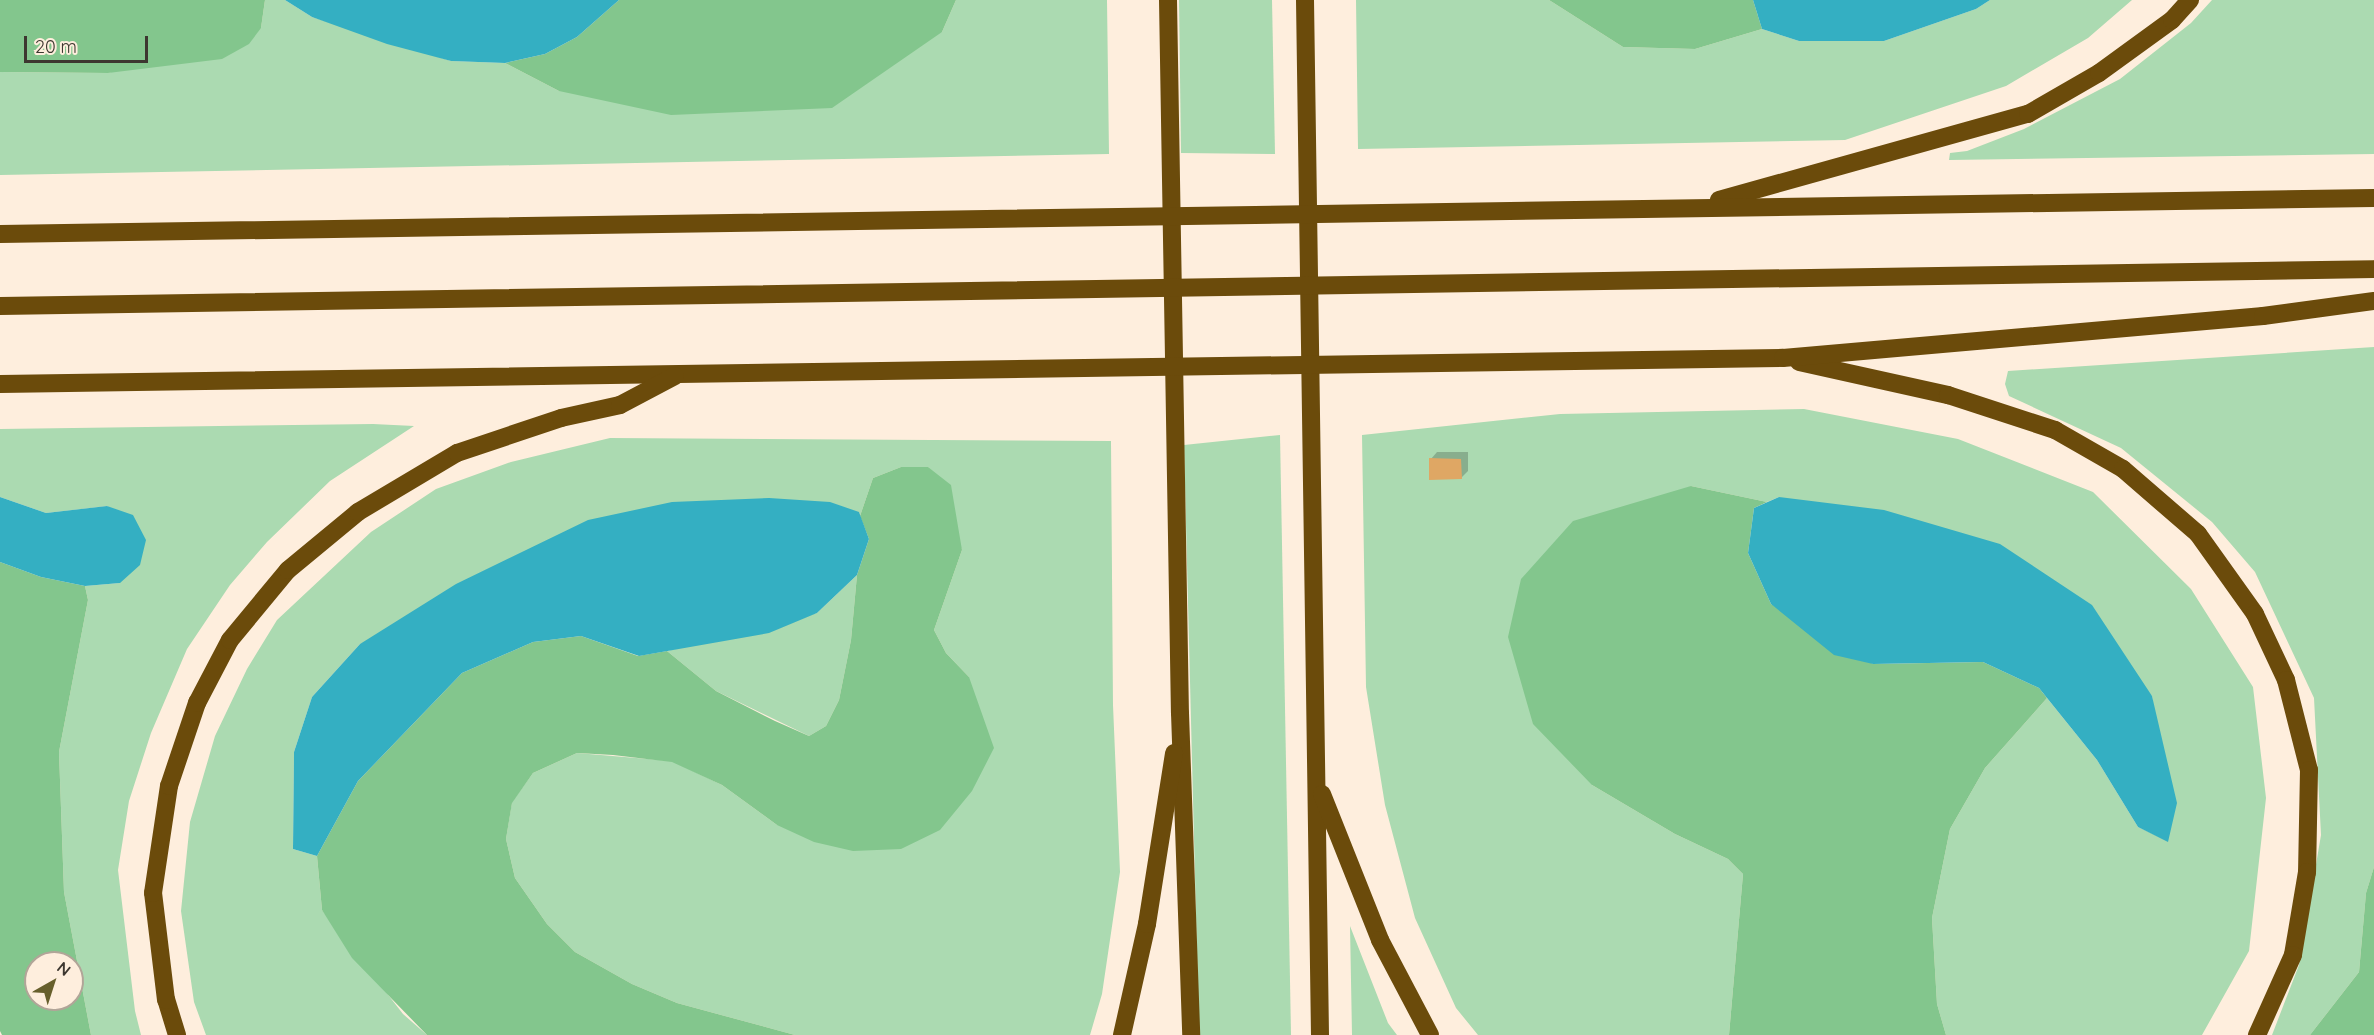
<!DOCTYPE html>
<html>
<head>
<meta charset="utf-8">
<style>
	body { margin:0 }
	#map { position:relative; width:2374px; height:1035px; overflow:hidden; background:#feeedd; font-family:Quicksand,sans-serif }
	div>[style] { position:absolute }
	.green>* { inset:0; background:#abdab1 }
	.forest>* { inset:0; background:#83c68d }
	.water>* { inset:0; background:#34afc2 }
	.shadow>* { inset:0; background:#0003 }
	.building>* { inset:0; background:#dfa764 }
	.motorway>* { height:18px; margin:-9px; padding:0 9px; transform-origin:9px; border-radius:9px; background:#6b4b0b }
	span { translate:-50% -50%; white-space:nowrap; text-align:center; line-height:1.15; -webkit-text-stroke:4.5px #feeedd; paint-order:stroke }
	.north { position:absolute; left:24px; top:951px; width:60px; height:60px; box-sizing:border-box; background:#feeedd; border:2px solid #b1a598; border-radius:50%; rotate:39deg; font-size:16px; font-weight:700; line-height:24px; text-align:center; color:#3d3730 }
	.north::after { content:''; display:block; margin:auto; width:21px; height:27px; background:#675f2c; clip-path:polygon(50% 0,100% 100%,50% 72%,0 100%) }
	.scale { position:absolute; left:24px; top:36px; width:124px; height:27px; box-sizing:border-box; border:3px solid #3d3730; border-top:0; padding-left:8px; font-size:18px; line-height:21px; white-space:nowrap; color:#3d3730; -webkit-text-stroke:4px #feeedd; paint-order:stroke }
</style>
</head>
<body>
<div id="map">
	<div class="green">
		<i style="clip-path:polygon(265px 0,285px 0,312px 17px,451px 61px,505px 63px,559px 91px,942px 32px,956px 0,1107px 0,1109px 154px,0 175px,0 72px,108px 73px,261px 28px)"></i>
		<i style="clip-path:polygon(1179px 0,1272px 0,1275px 154px,1181px 153px)"></i>
		<i style="clip-path:polygon(1356px 0,1549px 0,1623px 47px,1695px 49px,1762px 29px,1799px 41px,1884px 41px,1976px 9px,1990px 0,2132px 0,2088px 38px,2006px 86px,1845px 140px,1358px 149px)"></i>
		<i style="clip-path:polygon(2212px 0,2374px 0,2374px 154px,1949px 160px,1950px 153px,1967px 151px,2024px 129px,2120px 79px,2191px 23px)"></i>
		<i style="clip-path:polygon(2374px 347px,2374px 867px,2366px 893px,2359px 972px,2310px 1035px,2272px 1035px,2299px 965px,2321px 835px,2314px 698px,2255px 572px,2212px 522px,2121px 448px,2009px 396px,2005px 384px,2008px 371px)"></i>
		<i style="clip-path:polygon(1804px 409px,1958px 439px,2093px 492px,2191px 589px,2253px 687px,2266px 798px,2249px 951px,2202px 1035px,1946px 1035px,1937px 1004px,1932px 918px,1950px 829px,1985px 768px,2047px 698px,2097px 760px,2138px 827px,2168px 841px,2152px 696px,1779px 497px,1767px 502px,1691px 486px,1592px 785px,1675px 834px,1728px 859px,1743px 874px,1729px 1035px,1478px 1035px,1456px 1008px,1415px 918px,1385px 805px,1366px 687px,1362px 435px,1560px 414px)"></i>
		<i style="clip-path:polygon(373px 424px,414px 426px,330px 481px,267px 542px,230px 585px,187px 649px,151px 733px,129px 801px,118px 870px,135px 1011px,141px 1035px,91px 1035px,64px 892px,59px 752px,88px 600px,85px 586px,120px 583px,108px 506px,46px 513px,0 497px,0 429px)"></i>
		<i style="clip-path:polygon(1280px 435px,1291px 1035px,1199px 1035px,1184px 445px)"></i>
		<i style="clip-path:polygon(610px 438px,1111px 441px,1113px 705px,1120px 872px,1102px 994px,1090px 1035px,795px 1035px,677px 1003px,632px 984px,575px 952px,547px 924px,515px 878px,506px 839px,512px 802px,533px 773px,577px 753px,672px 761px,722px 785px,777px 825px,969px 677px,946px 653px,934px 630px,962px 550px,928px 467px,901px 467px,873px 478px,860px 516px,859px 512px,360px 644px,312px 697px,294px 752px,293px 849px,317px 856px,322px 910px,403px 1014px,427px 1035px,206px 1035px,194px 1002px,181px 911px,190px 822px,215px 736px,247px 669px,277px 620px,371px 532px,436px 489px,511px 462px)"></i>
		<i style="clip-path:polygon(857px 575px,851px 640px,839px 700px,826px 726px,809px 736px,716px 691px,667px 651px,817px 613px)"></i>
		<i style="clip-path:polygon(1350px 926px,1388px 1023px,1397px 1035px,1352px 1035px)"></i>
	</div>
	<div class="forest">
		<i style="clip-path:polygon(0 0,265px 0,261px 28px,249px 44px,222px 59px,108px 73px,0 72px)"></i>
		<i style="clip-path:polygon(619px 0,956px 0,942px 32px,832px 108px,671px 115px,559px 91px,505px 63px,545px 54px,577px 37px)"></i>
		<i style="clip-path:polygon(1549px 0,1753px 0,1762px 29px,1695px 49px,1623px 47px)"></i>
		<i style="clip-path:polygon(901px 467px,928px 467px,951px 485px,962px 550px,934px 630px,946px 653px,969px 677px,994px 748px,972px 791px,940px 830px,901px 849px,853px 851px,814px 842px,777px 825px,722px 785px,672px 762px,613px 755px,577px 753px,533px 773px,512px 803px,506px 839px,515px 878px,547px 924px,575px 952px,632px 984px,677px 1003px,795px 1035px,427px 1035px,352px 958px,322px 910px,317px 856px,358px 781px,462px 673px,533px 642px,581px 636px,638px 656px,667px 651px,716px 691px,775px 721px,809px 736px,826px 726px,839px 700px,851px 640px,857px 575px,869px 539px,860px 516px,873px 478px)"></i>
		<i style="clip-path:polygon(1691px 486px,1767px 502px,1754px 508px,1748px 553px,1771px 604px,1873px 664px,1983px 662px,2039px 688px,2047px 698px,1985px 768px,1950px 829px,1932px 918px,1937px 1004px,1946px 1035px,1729px 1035px,1743px 874px,1728px 859px,1675px 834px,1592px 785px,1533px 724px,1508px 637px,1521px 579px,1573px 521px)"></i>
		<i style="clip-path:polygon(evenodd,0 562px,41px 577px,85px 586px,88px 600px,59px 752px,64px 892px,91px 1035px,2px 1035px,0 1031px,0 562px,36px 963px,72px 963px,72px 999px,36px 999px,36px 963px)"></i>
		<i style="clip-path:polygon(2374px 867px,2374px 1035px,2310px 1035px,2359px 972px,2366px 893px)"></i>
	</div>
	<div class="water">
		<i style="clip-path:polygon(285px 0,619px 0,577px 37px,545px 54px,505px 63px,451px 61px,387px 44px,312px 17px)"></i>
		<i style="clip-path:polygon(1753px 0,1990px 0,1976px 9px,1884px 41px,1799px 41px,1762px 29px)"></i>
		<i style="clip-path:polygon(0 497px,46px 513px,107px 506px,133px 515px,146px 540px,140px 565px,120px 583px,85px 586px,41px 577px,0 562px)"></i>
		<i style="clip-path:polygon(1779px 497px,1884px 510px,2000px 544px,2092px 605px,2152px 696px,2177px 803px,2168px 842px,2138px 827px,2097px 760px,2039px 688px,1983px 662px,1873px 664px,1834px 655px,1771px 604px,1748px 553px,1754px 508px)"></i>
		<i style="clip-path:polygon(769px 498px,830px 502px,859px 512px,869px 539px,857px 575px,817px 613px,769px 633px,639px 656px,581px 636px,533px 642px,462px 673px,358px 781px,317px 856px,293px 849px,294px 752px,312px 697px,360px 644px,456px 584px,588px 520px,672px 502px)"></i>
	</div>
	<div class="shadow">
		<i style="clip-path:polygon(1437px 452px,1468px 452px,1468px 471px,1461px 478px,1431px 459px)"></i>
	</div>
	<div class="building">
		<i style="clip-path:polygon(1429px 458px,1461px 459px,1462px 479px,1429px 480px)"></i>
	</div>
	<div class="motorway">
		<i style="left:1168px;top:0;width:713px;rotate:89.04deg"></i>
		<i style="left:1180px;top:713px;width:322px;rotate:88deg"></i>
		<i style="left:1305px;top:0;width:1035px;rotate:89.17deg"></i>
		<i style="left:1719px;top:200px;width:321px;rotate:-15.6deg"></i>
		<i style="left:2028px;top:114px;width:82px;rotate:-30deg"></i>
		<i style="left:2099px;top:73px;width:90px;rotate:-36deg"></i>
		<i style="left:2172px;top:20px;width:27px;rotate:-48deg"></i>
		<i style="left:0;top:234px;width:2374px;rotate:-0.87deg"></i>
		<i style="left:0;top:306px;width:2374px;rotate:-0.89deg"></i>
		<i style="left:1799px;top:362px;width:153px;rotate:12.5deg"></i>
		<i style="left:1948px;top:395px;width:113px;rotate:18.1deg"></i>
		<i style="left:2055px;top:430px;width:78px;rotate:29.8deg"></i>
		<i style="left:2123px;top:469px;width:99px;rotate:40.9deg"></i>
		<i style="left:2198px;top:534px;width:98px;rotate:54.5deg"></i>
		<i style="left:2255px;top:614px;width:73px;rotate:64.8deg"></i>
		<i style="left:2286px;top:680px;width:93px;rotate:75.7deg"></i>
		<i style="left:2309px;top:770px;width:102px;rotate:91.1deg"></i>
		<i style="left:2307px;top:872px;width:84px;rotate:99.6deg"></i>
		<i style="left:2293px;top:955px;width:88px;rotate:114.2deg"></i>
		<i style="left:0;top:384px;width:1783px;rotate:-0.84deg"></i>
		<i style="left:1783px;top:358px;width:482px;rotate:-5deg"></i>
		<i style="left:2263px;top:316px;width:112px;rotate:-7.7deg"></i>
		<i style="left:1322px;top:794px;width:157px;rotate:68.3deg"></i>
		<i style="left:1380px;top:940px;width:107px;rotate:62.2deg"></i>
		<i style="left:177px;top:1035px;width:37px;rotate:-107deg"></i>
		<i style="left:166px;top:1000px;width:108px;rotate:-96.9deg"></i>
		<i style="left:153px;top:893px;width:108px;rotate:-81.5deg"></i>
		<i style="left:169px;top:786px;width:88px;rotate:-71.4deg"></i>
		<i style="left:197px;top:703px;width:71px;rotate:-62.4deg"></i>
		<i style="left:230px;top:640px;width:91px;rotate:-50.4deg"></i>
		<i style="left:288px;top:570px;width:91px;rotate:-39.6deg"></i>
		<i style="left:358px;top:512px;width:115px;rotate:-30.8deg"></i>
		<i style="left:457px;top:453px;width:110px;rotate:-18.6deg"></i>
		<i style="left:561px;top:418px;width:60px;rotate:-12.4deg"></i>
		<i style="left:620px;top:405px;width:62px;rotate:-27.8deg"></i>
		<i style="left:1122px;top:1035px;width:114px;rotate:-77.3deg"></i>
		<i style="left:1147px;top:924px;width:173px;rotate:-81deg"></i>
	</div>
	<div class="north">N</div>
	<div class="scale">20 m</div>
</div>
</body>
</html>
